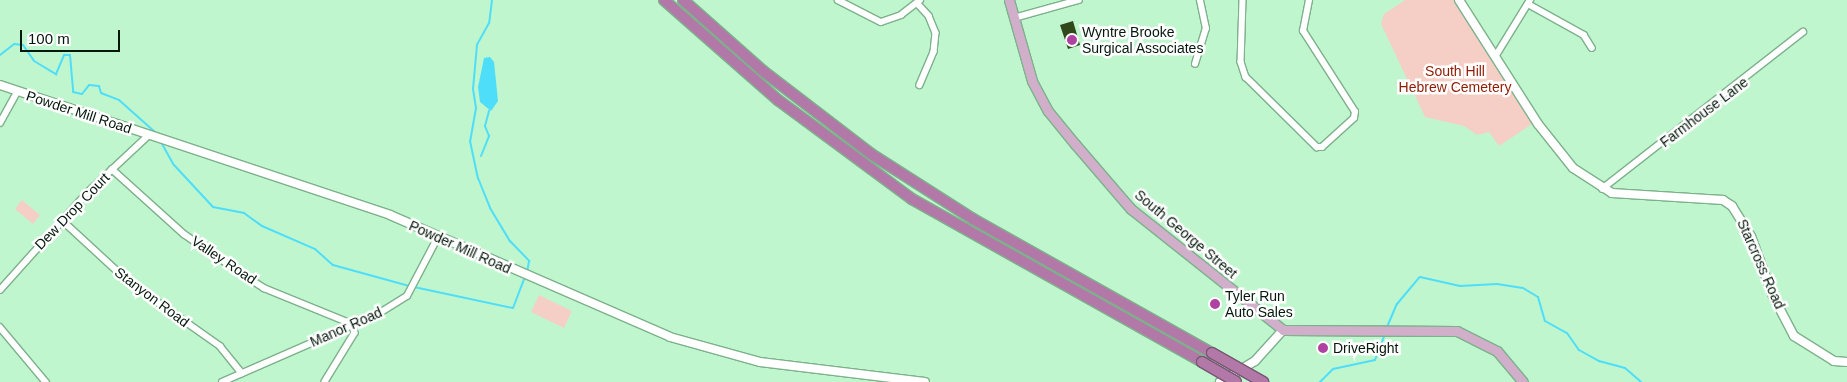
<!DOCTYPE html>
<html>
<head>
<meta charset="utf-8">
<style>
	body { margin:0 }
	#map { position:relative; width:1847px; height:382px; overflow:hidden; background:#bff6ce; font-family:Arial,sans-serif }
	div>[style] { position:absolute }
	.green>* { inset:0; background:#f5cfc6 }
	.water>* { inset:0; background:#4fdef9 }
	.stream>* { height:2px; margin:-1px; padding:0 1px; transform-origin:1px; border-radius:1px; background:#4fdef9 }
	.building>* { inset:0; background:#30491b }
	.roads { filter:drop-shadow(1px 0 #7db18b) drop-shadow(-1px 0 #7db18b) drop-shadow(0 1px #7db18b) drop-shadow(0 -1px #7db18b) }
	.street>* { height:5.5px; margin:-2.75px; padding:0 2.75px; transform-origin:2.75px; border-radius:2.75px; background:#fff }
	.secondary>* { height:8px; margin:-4px; padding:0 4px; transform-origin:4px; border-radius:4px; background:#fff }
	.primary>* { height:9px; margin:-4.5px; padding:0 4.5px; transform-origin:4.5px; border-radius:4.5px; background:#d1afcb }
	.highway>* { height:10px; margin:-5px; padding:0 5px; transform-origin:5px; border-radius:5px; background:#b279a8 }
	.bridges { filter:drop-shadow(1px 0 #755771) drop-shadow(-1px 0 #755771) drop-shadow(0 1px #755771) drop-shadow(0 -1px #755771) }
	.highway-bridge>* { height:10px; margin:-5px; padding:0 5px; transform-origin:5px; border-radius:5px; background:#b279a8 }
	.dots>* { width:14px; height:14px; translate:-50% -50%; box-sizing:border-box; border:2px solid #fff; border-radius:50% }
	span { translate:-50% -50%; white-space:nowrap; text-align:center; line-height:1.15; -webkit-text-stroke:5px #fff; paint-order:stroke }
	.poi-label { font-size:14px; color:#04180b }
	.left { translate:0 -50%; text-align:left }
	.park-label { font-size:14px; color:#901c03 }
	.street-label { font-size:14px; color:#04180b }
	.scale { position:absolute; left:20px; top:30px; width:100px; height:22px; box-sizing:border-box; border:2px solid #04180b; border-top:0; padding-left:6px; font-size:15px; line-height:18px; white-space:nowrap; color:#04180b; -webkit-text-stroke:4px #fff; paint-order:stroke }
</style>
</head>
<body>
<div id="map">
	<div class="green">
		<i style="clip-path:polygon(1405px 0,1455px 0,1535px 122px,1499px 146px,1489px 132px,1477px 135px,1464px 126px,1425px 117px,1381px 24px,1384px 14px)"></i>
		<i style="clip-path:polygon(22px 200px,40px 215px,33px 224px,15px 209px)"></i>
		<i style="clip-path:polygon(539px 295px,572px 311px,564px 328px,531px 312px)"></i>
	</div>
	<div class="water">
		<i style="clip-path:polygon(490px 57px,494px 62px,498px 101px,491px 111px,480px 102px,478px 87px,484px 58px)"></i>
	</div>
	<div class="stream">
		<i style="left:492px;top:0;width:23px;rotate:97deg"></i>
		<i style="left:489px;top:23px;width:25px;rotate:119deg"></i>
		<i style="left:477px;top:45px;width:44px;rotate:95.2deg"></i>
		<i style="left:473px;top:89px;width:19px;rotate:81deg"></i>
		<i style="left:476px;top:108px;width:34px;rotate:100deg"></i>
		<i style="left:470px;top:141px;width:38px;rotate:78deg"></i>
		<i style="left:478px;top:178px;width:32px;rotate:68deg"></i>
		<i style="left:490px;top:208px;width:39px;rotate:59deg"></i>
		<i style="left:510px;top:241px;width:28px;rotate:46deg"></i>
		<i style="left:529px;top:261px;width:11px;rotate:100deg"></i>
		<i style="left:0;top:55px;width:18px;rotate:-38deg"></i>
		<i style="left:14px;top:44px;width:9px;rotate:6deg"></i>
		<i style="left:23px;top:45px;width:19px;rotate:55deg"></i>
		<i style="left:34px;top:61px;width:26px;rotate:31deg"></i>
		<i style="left:56px;top:74px;width:21px;rotate:-67deg"></i>
		<i style="left:64px;top:55px;width:6px"></i>
		<i style="left:70px;top:55px;width:37px;rotate:85deg"></i>
		<i style="left:73px;top:92px;width:9px;rotate:13deg"></i>
		<i style="left:82px;top:94px;width:11px;rotate:-52deg"></i>
		<i style="left:89px;top:85px;width:10px;rotate:6deg"></i>
		<i style="left:99px;top:86px;width:7px;rotate:74deg"></i>
		<i style="left:101px;top:93px;width:19px;rotate:21deg"></i>
		<i style="left:119px;top:100px;width:50px;rotate:41.7deg"></i>
		<i style="left:161px;top:142px;width:26px;rotate:61deg"></i>
		<i style="left:174px;top:165px;width:57px;rotate:47.1deg"></i>
		<i style="left:213px;top:207px;width:32px;rotate:11deg"></i>
		<i style="left:244px;top:213px;width:22px;rotate:36deg"></i>
		<i style="left:262px;top:226px;width:58px;rotate:23.5deg"></i>
		<i style="left:315px;top:249px;width:24px;rotate:42deg"></i>
		<i style="left:333px;top:265px;width:79px;rotate:15.4deg"></i>
		<i style="left:481px;top:156px;width:22px;rotate:-68deg"></i>
		<i style="left:489px;top:136px;width:11px;rotate:-112deg"></i>
		<i style="left:485px;top:126px;width:16px;rotate:-75deg"></i>
		<i style="left:414px;top:287px;width:101px;rotate:12deg"></i>
		<i style="left:513px;top:308px;width:33px;rotate:-69deg"></i>
		<i style="left:1387px;top:327px;width:25px;rotate:-67deg"></i>
		<i style="left:1397px;top:304px;width:35px;rotate:-50deg"></i>
		<i style="left:1420px;top:277px;width:41px;rotate:12.7deg"></i>
		<i style="left:1460px;top:286px;width:37px;rotate:-3deg"></i>
		<i style="left:1497px;top:284px;width:26px;rotate:9deg"></i>
		<i style="left:1523px;top:288px;width:17px;rotate:31deg"></i>
		<i style="left:1538px;top:297px;width:25px;rotate:74deg"></i>
		<i style="left:1545px;top:321px;width:25px;rotate:29deg"></i>
		<i style="left:1567px;top:333px;width:21px;rotate:55deg"></i>
		<i style="left:1579px;top:350px;width:23px;rotate:29deg"></i>
		<i style="left:1599px;top:361px;width:27px;rotate:15deg"></i>
		<i style="left:1625px;top:368px;width:21px;rotate:41deg"></i>
		<i style="left:1320px;top:382px;width:18px;rotate:-45deg"></i>
		<i style="left:1333px;top:369px;width:43px;rotate:-12.1deg"></i>
		<i style="left:1375px;top:360px;width:28px;rotate:-69deg"></i>
	</div>
	<div class="building">
		<i style="clip-path:polygon(1073px 21px,1080px 45px,1068px 49px,1060px 25px)"></i>
	</div>
	<div class="roads">
		<div class="street">
			<i style="left:838px;top:0;width:48px;rotate:27.1deg"></i>
			<i style="left:881px;top:22px;width:21px;rotate:-19deg"></i>
			<i style="left:901px;top:15px;width:24px;rotate:-38deg"></i>
			<i style="left:1243px;top:0;width:62px;rotate:91.8deg"></i>
			<i style="left:1241px;top:62px;width:16px;rotate:72deg"></i>
			<i style="left:1246px;top:77px;width:100px;rotate:44.6deg"></i>
			<i style="left:1317px;top:147px;width:5px"></i>
			<i style="left:1322px;top:147px;width:43px;rotate:-42.2deg"></i>
			<i style="left:1354px;top:118px;width:6px;rotate:-81deg"></i>
			<i style="left:1355px;top:112px;width:96px;rotate:-122.7deg"></i>
			<i style="left:1303px;top:31px;width:32px;rotate:-79deg"></i>
			<i style="left:918px;top:4px;width:16px;rotate:47deg"></i>
			<i style="left:929px;top:16px;width:18px;rotate:68deg"></i>
			<i style="left:936px;top:33px;width:19px;rotate:96deg"></i>
			<i style="left:934px;top:52px;width:36px;rotate:113deg"></i>
			<i style="left:1528px;top:4px;width:64px;rotate:29deg"></i>
			<i style="left:1584px;top:35px;width:15px;rotate:58deg"></i>
			<i style="left:1014px;top:18px;width:67px;rotate:-15.5deg"></i>
			<i style="left:1495px;top:57px;width:67px;rotate:-58.4deg"></i>
			<i style="left:1195px;top:64px;width:37px;rotate:-73deg"></i>
			<i style="left:1206px;top:29px;width:30px;rotate:-102deg"></i>
			<i style="left:0;top:123px;width:35px;rotate:-61deg"></i>
			<i style="left:112px;top:169px;width:97px;rotate:42.1deg"></i>
			<i style="left:184px;top:234px;width:73px;rotate:34.3deg"></i>
			<i style="left:244px;top:275px;width:24px;rotate:33deg"></i>
			<i style="left:264px;top:288px;width:95px;rotate:22.2deg"></i>
			<i style="left:352px;top:324px;width:9px;rotate:72deg"></i>
			<i style="left:355px;top:333px;width:57px;rotate:121.5deg"></i>
			<i style="left:1602px;top:189px;width:255px;rotate:-38deg"></i>
			<i style="left:62px;top:220px;width:90px;rotate:42.7deg"></i>
			<i style="left:128px;top:281px;width:113px;rotate:35.2deg"></i>
			<i style="left:220px;top:346px;width:35px;rotate:51deg"></i>
			<i style="left:0;top:290px;width:130px;rotate:-48.1deg"></i>
			<i style="left:87px;top:193px;width:85px;rotate:-43.1deg"></i>
			<i style="left:0;top:327px;width:72px;rotate:50.1deg"></i>
			<i style="left:222px;top:382px;width:170px;rotate:-23.6deg"></i>
			<i style="left:378px;top:314px;width:34px;rotate:-32deg"></i>
			<i style="left:407px;top:296px;width:67px;rotate:-62.3deg"></i>
		</div>
		<div class="secondary">
			<i style="left:1459px;top:0;width:147px;rotate:57.5deg"></i>
			<i style="left:1538px;top:124px;width:56px;rotate:51.5deg"></i>
			<i style="left:1573px;top:168px;width:46px;rotate:32.7deg"></i>
			<i style="left:1612px;top:193px;width:111px;rotate:3.6deg"></i>
			<i style="left:1723px;top:200px;width:11px;rotate:34deg"></i>
			<i style="left:1732px;top:206px;width:36px;rotate:58deg"></i>
			<i style="left:1751px;top:236px;width:64px;rotate:69.9deg"></i>
			<i style="left:1773px;top:296px;width:45px;rotate:62.3deg"></i>
			<i style="left:1794px;top:336px;width:47px;rotate:32deg"></i>
			<i style="left:1834px;top:361px;width:13px;rotate:4deg"></i>
			<i style="left:0;top:85px;width:411px;rotate:18.4deg"></i>
			<i style="left:390px;top:215px;width:305px;rotate:23.5deg"></i>
			<i style="left:670px;top:337px;width:93px;rotate:15.5deg"></i>
			<i style="left:760px;top:362px;width:166px;rotate:6.9deg"></i>
			<i style="left:1220px;top:382px;width:41px;rotate:-31deg"></i>
			<i style="left:1255px;top:361px;width:42px;rotate:-47.9deg"></i>
		</div>
		<div class="primary">
			<i style="left:1009px;top:0;width:84px;rotate:74.1deg"></i>
			<i style="left:1032px;top:81px;width:34px;rotate:62deg"></i>
			<i style="left:1048px;top:111px;width:43px;rotate:50.7deg"></i>
			<i style="left:1075px;top:144px;width:86px;rotate:49.3deg"></i>
			<i style="left:1131px;top:209px;width:194px;rotate:38.5deg"></i>
			<i style="left:1283px;top:330px;width:174px;rotate:0.3deg"></i>
			<i style="left:1457px;top:331px;width:45px;rotate:26.6deg"></i>
			<i style="left:1497px;top:351px;width:40px;rotate:50deg"></i>
		</div>
		<div class="highway">
			<i style="left:664px;top:0;width:152px;rotate:41.3deg"></i>
			<i style="left:778px;top:100px;width:167px;rotate:36.5deg"></i>
			<i style="left:912px;top:199px;width:333px;rotate:29.3deg"></i>
			<i style="left:683px;top:0;width:107px;rotate:41.6deg"></i>
			<i style="left:763px;top:71px;width:136px;rotate:37.5deg"></i>
			<i style="left:871px;top:154px;width:121px;rotate:32.5deg"></i>
			<i style="left:973px;top:219px;width:274px;rotate:29.3deg"></i>
		</div>
	</div>
	<div class="bridges">
		<div class="highway-bridge">
			<i style="left:1212px;top:353px;width:59px;rotate:29.6deg"></i>
			<i style="left:1202px;top:362px;width:39px;rotate:30deg"></i>
		</div>
	</div>
	<div class="dots">
		<i style="left:1072px;top:40px;background:#af42a1"></i>
		<i style="left:1215px;top:304px;background:#af42a1"></i>
		<i style="left:1323px;top:348px;background:#af42a1"></i>
	</div>
	<div class="poi-label">
		<span class="left" style="left:1082px;top:40px">Wyntre Brooke<br>Surgical Associates</span>
		<span class="left" style="left:1225px;top:304px">Tyler Run<br>Auto Sales</span>
		<span class="left" style="left:1333px;top:348px">DriveRight</span>
	</div>
	<div class="park-label">
		<span style="left:1455px;top:79px">South Hill<br>Hebrew Cemetery</span>
	</div>
	<div class="street-label">
		<span style="left:79px;top:112px;rotate:18deg">Powder Mill Road</span>
		<span style="left:1704px;top:112px;rotate:-37deg">Farmhouse Lane</span>
		<span style="left:72px;top:211px;rotate:-46deg">Dew Drop Court</span>
		<span style="left:1186px;top:234px;rotate:40deg">South George Street</span>
		<span style="left:460px;top:247px;rotate:24deg">Powder Mill Road</span>
		<span style="left:224px;top:260px;rotate:34deg">Valley Road</span>
		<span style="left:1761px;top:264px;rotate:66deg">Starcross Road</span>
		<span style="left:152px;top:297px;rotate:37deg">Stanyon Road</span>
		<span style="left:346px;top:327px;rotate:-24deg">Manor Road</span>
	</div>
	<div class="scale">100 m</div>
</div>
</body>
</html>
